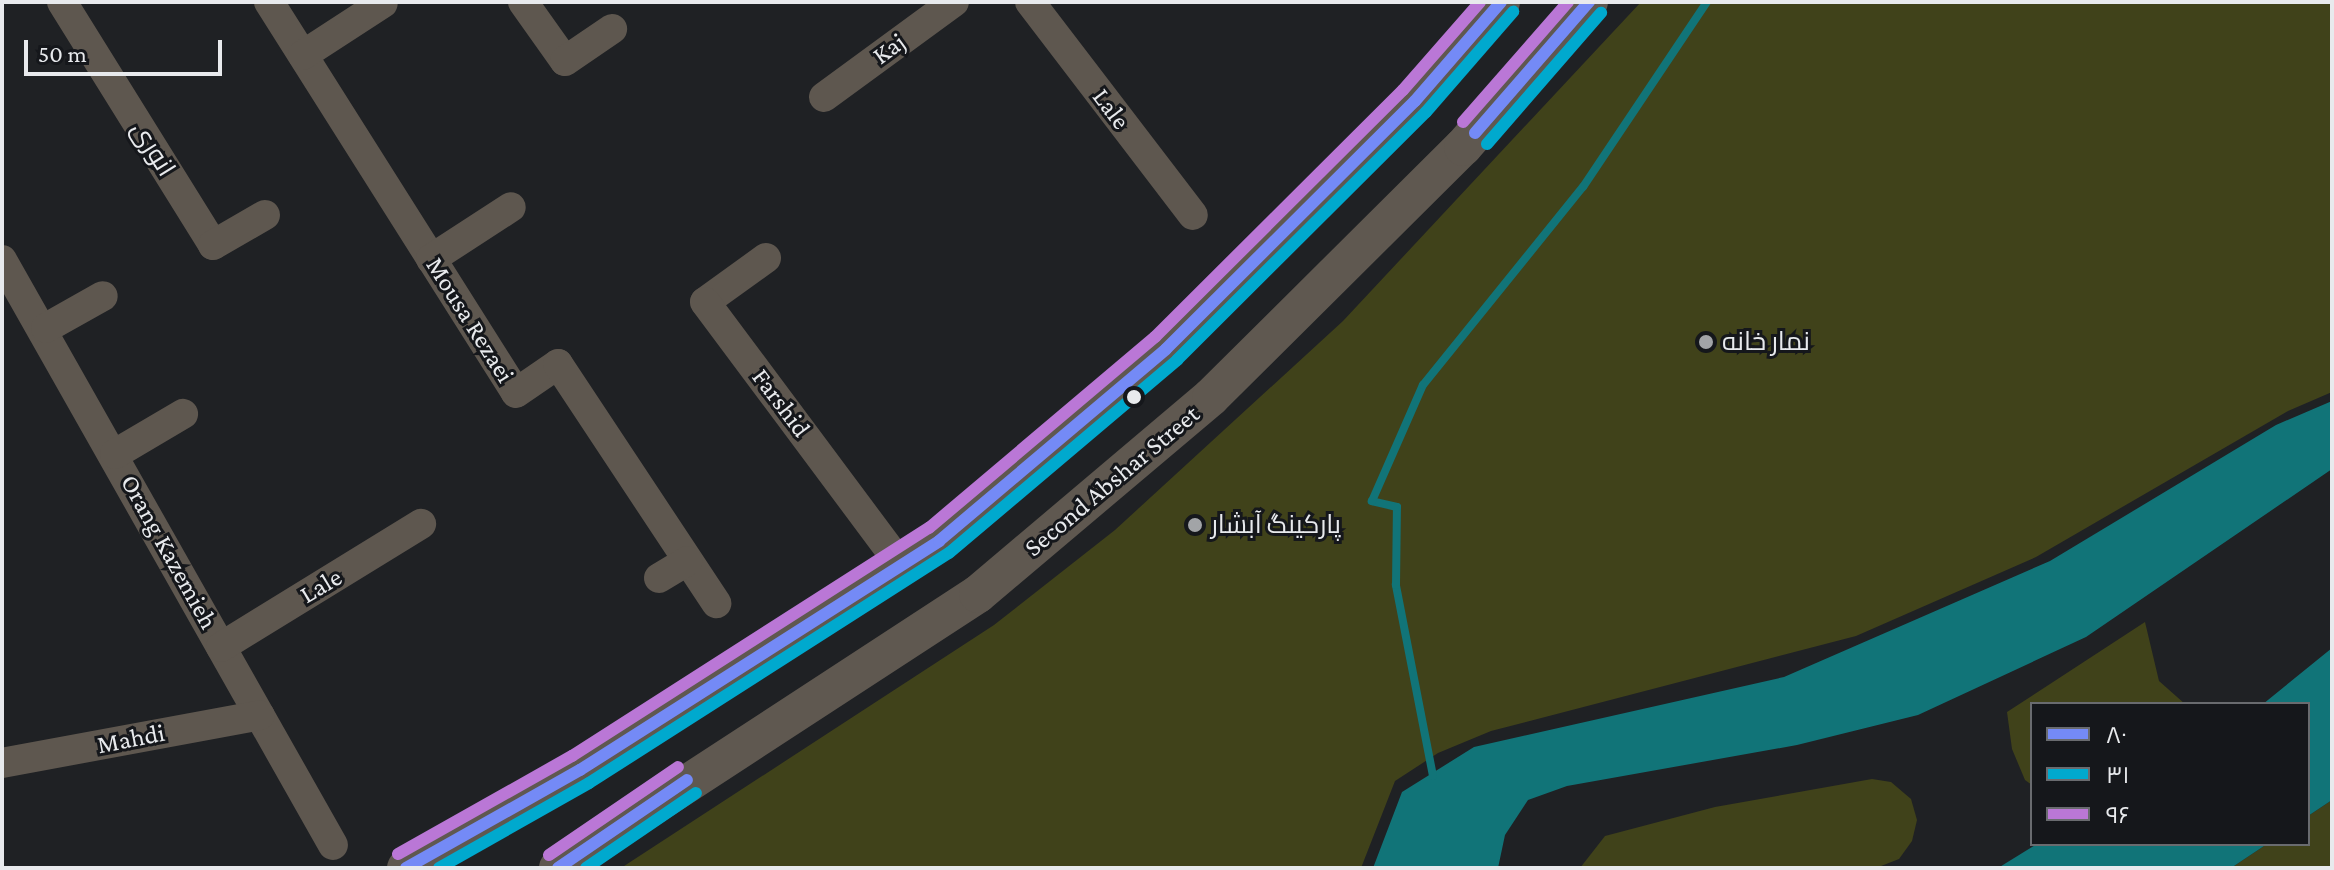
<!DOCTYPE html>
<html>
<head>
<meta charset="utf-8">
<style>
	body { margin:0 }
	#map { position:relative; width:2334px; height:870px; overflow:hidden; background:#1f2124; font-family:"Crimson Pro",Cairo,serif }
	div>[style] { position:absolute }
	.green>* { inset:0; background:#40421a }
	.water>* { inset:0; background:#117478 }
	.stream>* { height:8px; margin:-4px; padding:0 4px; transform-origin:4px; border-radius:4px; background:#117478 }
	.minor>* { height:30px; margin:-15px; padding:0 15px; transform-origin:15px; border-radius:15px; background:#5e574f }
	.major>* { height:38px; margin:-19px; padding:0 19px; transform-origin:19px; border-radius:19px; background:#5f5850 }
	.bus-1>* { height:12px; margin:-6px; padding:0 6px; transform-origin:6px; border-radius:6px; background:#748af6 }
	.bus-2>* { height:12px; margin:-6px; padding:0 6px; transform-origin:6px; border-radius:6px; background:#00a9ce }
	.bus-3>* { height:12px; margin:-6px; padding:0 6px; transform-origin:6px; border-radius:6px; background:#ba77d6 }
	.dots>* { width:22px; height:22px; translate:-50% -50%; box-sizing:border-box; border:4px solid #15171b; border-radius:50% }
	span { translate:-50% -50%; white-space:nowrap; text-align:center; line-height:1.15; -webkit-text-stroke:6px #15171b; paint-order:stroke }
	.street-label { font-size:26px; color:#e8eaed }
	.poi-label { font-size:26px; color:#e8eaed }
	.left { translate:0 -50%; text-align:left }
	.frame { position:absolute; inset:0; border:4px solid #e8eaed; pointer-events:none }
	.legend { position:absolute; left:2030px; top:702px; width:280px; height:144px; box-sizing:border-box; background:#15171b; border:2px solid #696b6f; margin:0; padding:10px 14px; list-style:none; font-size:24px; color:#e8eaed }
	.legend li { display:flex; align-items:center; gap:16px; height:40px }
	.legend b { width:40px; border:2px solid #696b6f }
	.scale { position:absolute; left:24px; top:40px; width:198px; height:36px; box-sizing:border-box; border:4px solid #e8eaed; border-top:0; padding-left:10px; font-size:24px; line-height:28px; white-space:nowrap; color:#e8eaed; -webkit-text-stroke:6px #15171b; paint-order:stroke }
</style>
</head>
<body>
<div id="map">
	<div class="green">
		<i style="clip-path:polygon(1641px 2px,2332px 2px,2332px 392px,2288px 411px,2036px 557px,1856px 636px,1491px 731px,1438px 753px,1395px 781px,1361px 868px,621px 868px,994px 625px,1115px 530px,1343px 321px)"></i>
		<i style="clip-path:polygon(2145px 622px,2159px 681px,2185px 704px,2032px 704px,2032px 785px,2025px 780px,2012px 749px,2007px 712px)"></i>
		<i style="clip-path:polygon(1872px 779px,1891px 782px,1911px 799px,1917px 820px,1912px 841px,1899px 859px,1876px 868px,1580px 868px,1605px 836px,1715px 807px)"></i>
		<i style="clip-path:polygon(2332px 800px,2332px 868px,2231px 868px,2267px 844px,2308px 844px,2308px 816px)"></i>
	</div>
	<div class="water">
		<i style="clip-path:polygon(2332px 401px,2332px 469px,2086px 637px,1918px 715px,1797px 745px,1567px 786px,1528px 800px,1505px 835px,1498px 868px,1373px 868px,1402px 792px,1474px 747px,1784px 677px,2050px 561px,2276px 425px)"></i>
		<i style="clip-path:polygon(2332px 648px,2332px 800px,2308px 816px,2308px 704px,2263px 704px)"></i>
		<i style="clip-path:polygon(2037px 844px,2267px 844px,2231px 868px,1998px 868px)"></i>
	</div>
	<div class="stream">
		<i style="left:1433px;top:776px;width:195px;rotate:-101deg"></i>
		<i style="left:1396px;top:585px;width:78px;rotate:-89.3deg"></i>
		<i style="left:1397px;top:507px;width:26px;rotate:-167deg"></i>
		<i style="left:1372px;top:501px;width:127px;rotate:-66.3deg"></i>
		<i style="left:1423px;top:385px;width:255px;rotate:-51.1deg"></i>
		<i style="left:1583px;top:187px;width:223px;rotate:-56.2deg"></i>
	</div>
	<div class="minor">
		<i style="left:62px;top:2px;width:286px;rotate:58.1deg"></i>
		<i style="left:213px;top:245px;width:60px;rotate:-30deg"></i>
		<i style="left:269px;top:2px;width:462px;rotate:57.7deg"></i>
		<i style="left:516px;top:393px;width:51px;rotate:-34.6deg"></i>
		<i style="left:558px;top:364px;width:287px;rotate:56.5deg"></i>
		<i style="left:523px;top:2px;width:72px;rotate:54.6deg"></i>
		<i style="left:565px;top:61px;width:57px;rotate:-34.2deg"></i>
		<i style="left:1030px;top:2px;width:268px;rotate:52.6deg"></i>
		<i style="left:303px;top:55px;width:95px;rotate:-33deg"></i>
		<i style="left:824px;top:97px;width:161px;rotate:-36.2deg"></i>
		<i style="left:766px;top:258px;width:75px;rotate:144.2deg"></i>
		<i style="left:705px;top:302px;width:328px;rotate:53.3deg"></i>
		<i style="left:431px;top:259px;width:95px;rotate:-33deg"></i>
		<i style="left:2px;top:260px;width:672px;rotate:60.5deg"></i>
		<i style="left:46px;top:328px;width:65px;rotate:-29.3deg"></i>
		<i style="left:115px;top:454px;width:79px;rotate:-30.5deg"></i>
		<i style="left:659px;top:578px;width:33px;rotate:-31deg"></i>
		<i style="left:221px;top:647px;width:235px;rotate:-31.6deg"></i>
		<i style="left:2px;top:763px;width:262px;rotate:-10.5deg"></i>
	</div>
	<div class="major">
		<i style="left:406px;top:868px;width:200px;rotate:-29.4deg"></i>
		<i style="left:580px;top:770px;width:426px;rotate:-32.5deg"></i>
		<i style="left:939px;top:541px;width:297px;rotate:-40.2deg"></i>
		<i style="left:1166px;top:349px;width:351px;rotate:-44.9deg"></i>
		<i style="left:1415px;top:101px;width:131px;rotate:-49deg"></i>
		<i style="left:558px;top:868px;width:501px;rotate:-33.12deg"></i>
		<i style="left:978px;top:594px;width:305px;rotate:-40.2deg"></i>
		<i style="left:1211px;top:397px;width:355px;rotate:-44.8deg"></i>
		<i style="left:1463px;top:147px;width:192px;rotate:-49deg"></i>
	</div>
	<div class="bus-1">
		<i style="left:1475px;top:133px;width:174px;rotate:-49deg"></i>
		<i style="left:406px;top:868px;width:200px;rotate:-29.4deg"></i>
		<i style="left:580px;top:770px;width:426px;rotate:-32.5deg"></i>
		<i style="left:939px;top:541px;width:297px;rotate:-40.2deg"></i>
		<i style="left:1166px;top:349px;width:351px;rotate:-44.9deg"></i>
		<i style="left:1415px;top:101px;width:131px;rotate:-49deg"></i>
		<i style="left:558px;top:868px;width:156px;rotate:-34.3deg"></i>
	</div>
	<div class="bus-2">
		<i style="left:1487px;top:144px;width:174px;rotate:-49deg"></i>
		<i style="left:439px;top:868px;width:172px;rotate:-29.5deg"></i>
		<i style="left:589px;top:783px;width:427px;rotate:-32.6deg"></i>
		<i style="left:949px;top:553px;width:299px;rotate:-40.2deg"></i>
		<i style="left:1177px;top:360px;width:351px;rotate:-44.9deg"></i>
		<i style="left:1426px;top:112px;width:133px;rotate:-49deg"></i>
		<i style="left:586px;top:868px;width:133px;rotate:-34.3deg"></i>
	</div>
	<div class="bus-3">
		<i style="left:1463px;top:122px;width:159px;rotate:-48.8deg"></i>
		<i style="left:398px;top:854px;width:200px;rotate:-29.4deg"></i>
		<i style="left:572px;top:756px;width:424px;rotate:-32.6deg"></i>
		<i style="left:929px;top:528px;width:296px;rotate:-40.2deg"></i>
		<i style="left:1155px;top:337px;width:350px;rotate:-44.9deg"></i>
		<i style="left:1403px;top:90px;width:117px;rotate:-48.8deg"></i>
		<i style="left:549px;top:855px;width:156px;rotate:-34.3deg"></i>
	</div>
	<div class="dots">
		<i style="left:1706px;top:342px;background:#a2a4a7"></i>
		<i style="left:1134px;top:397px;background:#e8eaed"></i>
		<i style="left:1195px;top:525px;background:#a2a4a7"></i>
	</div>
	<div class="street-label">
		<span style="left:889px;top:49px;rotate:-36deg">Kaj</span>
		<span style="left:1111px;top:109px;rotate:53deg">Lale</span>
		<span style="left:153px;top:149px;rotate:58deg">انوری</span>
		<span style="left:470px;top:320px;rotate:58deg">Mousa Rezaei</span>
		<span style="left:781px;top:403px;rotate:53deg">Farshid</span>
		<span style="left:1112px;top:481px;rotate:-40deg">Second Abshar Street</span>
		<span style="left:169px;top:552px;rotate:61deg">Orang Kazemieh</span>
		<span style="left:321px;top:586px;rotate:-31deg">Lale</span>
		<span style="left:131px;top:739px;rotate:-11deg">Mahdi</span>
	</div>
	<div class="poi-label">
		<span class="left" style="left:1722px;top:342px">نمار خانه</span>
		<span class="left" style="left:1211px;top:525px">پارکینگ آبشار</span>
	</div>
	<div class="frame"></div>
	<ul class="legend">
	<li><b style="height:10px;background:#748af6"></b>۸۰</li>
	<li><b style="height:10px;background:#00a9ce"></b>۳۱</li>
	<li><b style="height:10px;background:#ba77d6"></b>۹۶</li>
	</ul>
	<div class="scale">50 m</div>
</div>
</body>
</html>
